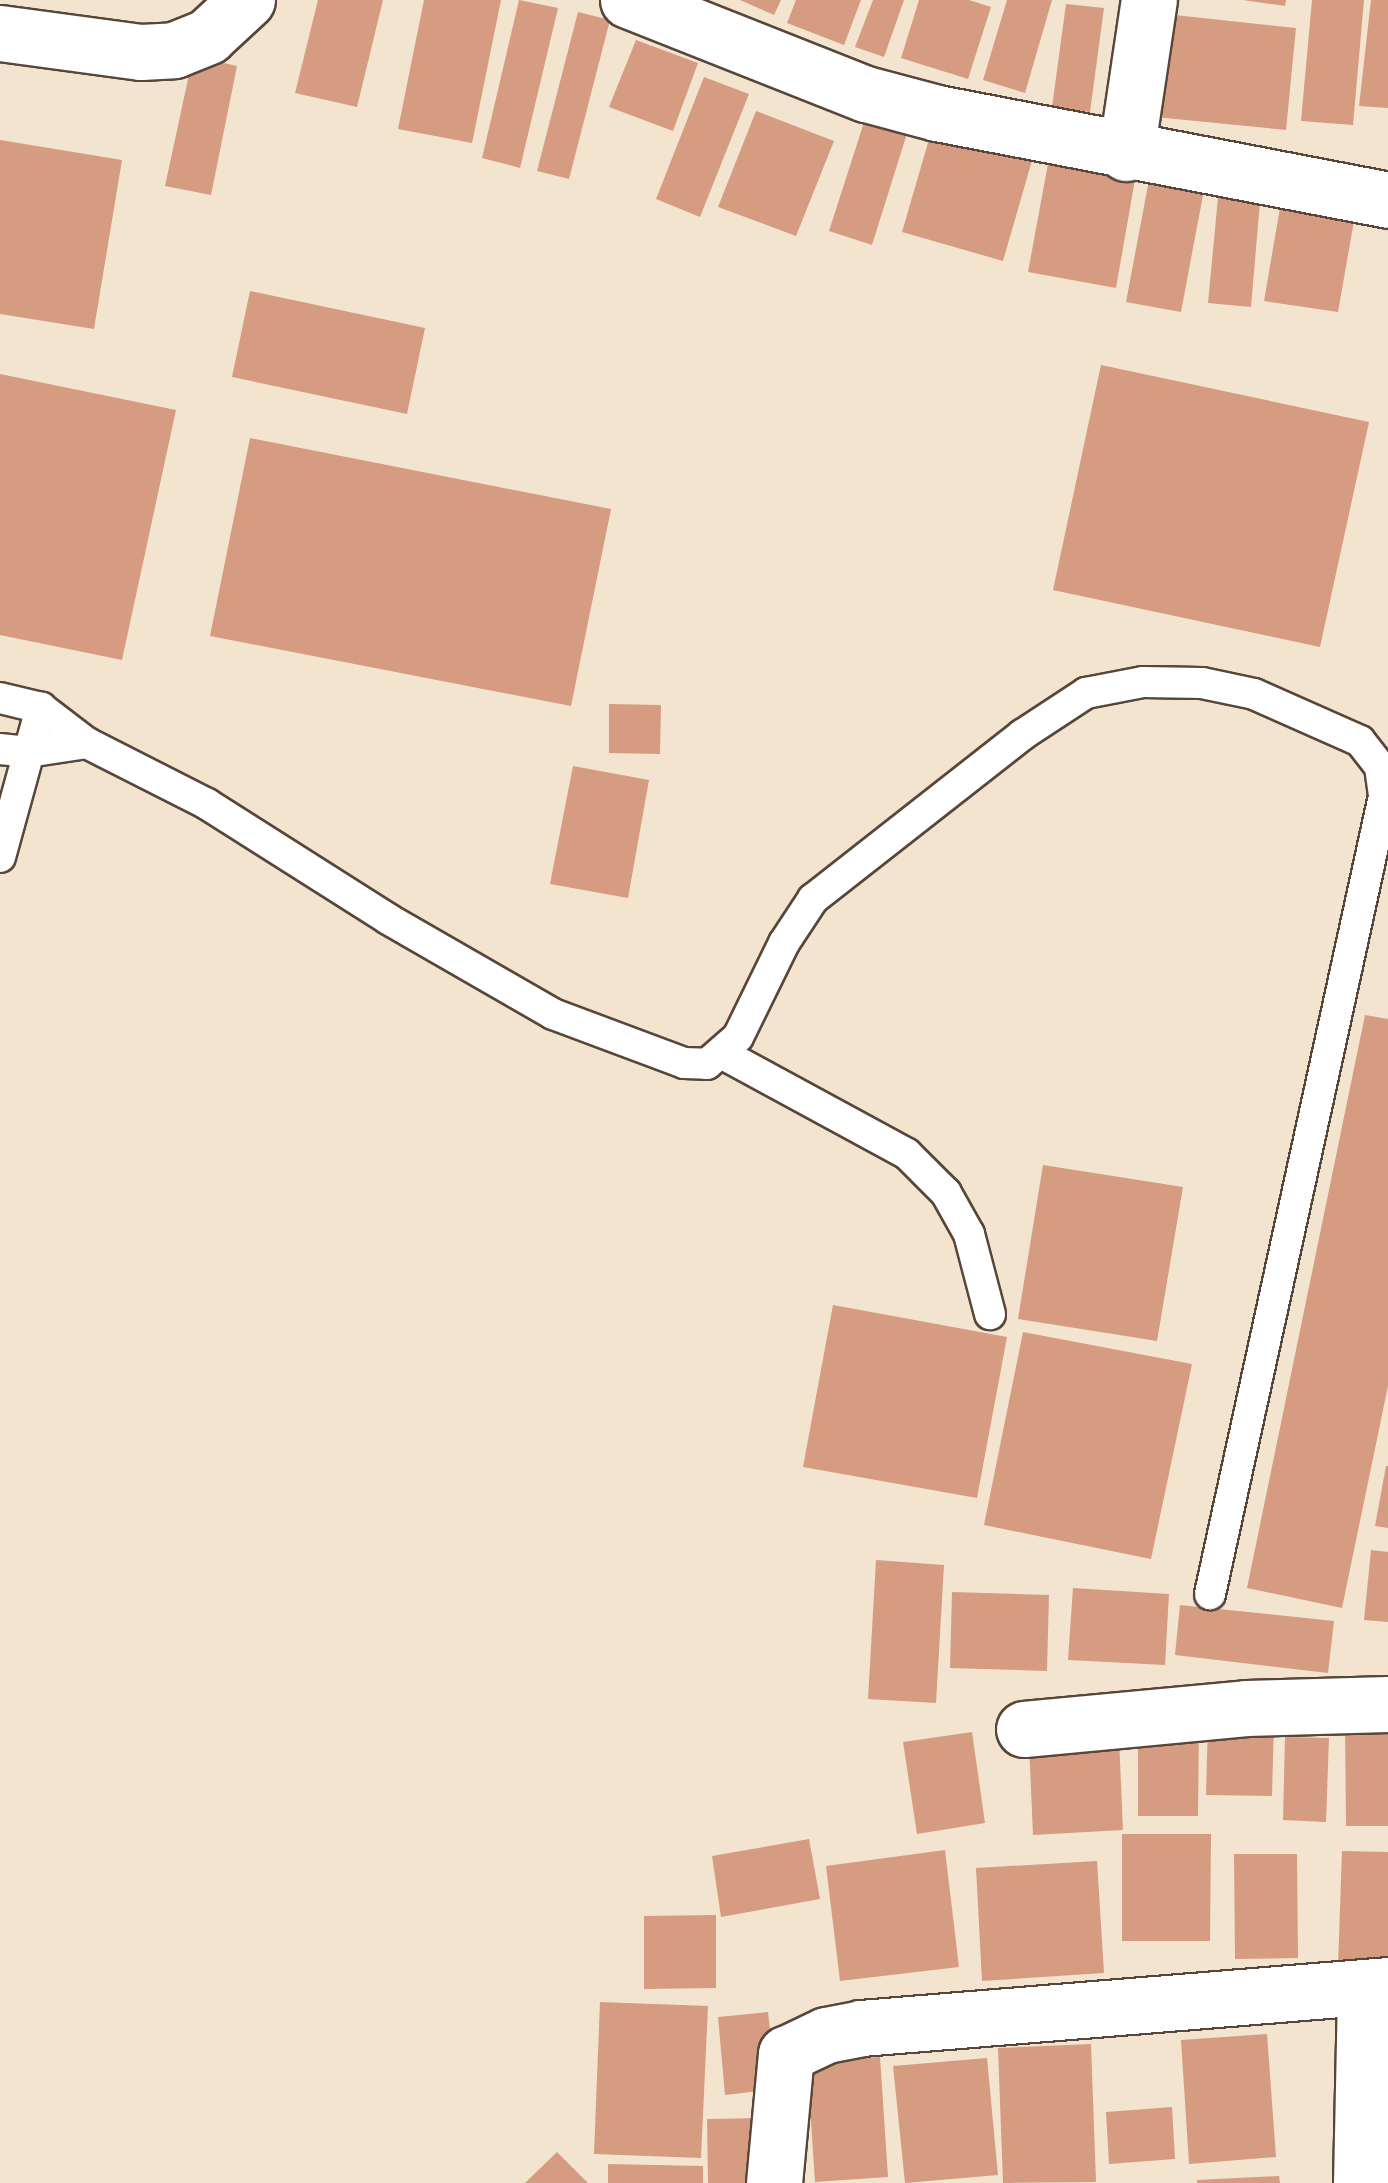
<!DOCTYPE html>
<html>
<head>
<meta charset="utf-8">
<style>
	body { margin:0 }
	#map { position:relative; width:1388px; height:2183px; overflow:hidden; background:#f3e4cf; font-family:"Shantell Sans",sans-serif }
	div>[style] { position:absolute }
	.building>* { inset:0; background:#d69c82 }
	.roads { filter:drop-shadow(2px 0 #574639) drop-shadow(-2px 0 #574639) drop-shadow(0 2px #574639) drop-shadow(0 -2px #574639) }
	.lane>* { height:30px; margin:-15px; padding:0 15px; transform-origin:15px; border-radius:15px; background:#fff }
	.street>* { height:55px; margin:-27.5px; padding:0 27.5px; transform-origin:27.5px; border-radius:27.5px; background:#fff }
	span { translate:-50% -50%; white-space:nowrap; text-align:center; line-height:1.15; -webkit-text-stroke:10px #f6f6f2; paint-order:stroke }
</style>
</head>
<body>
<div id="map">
	<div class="building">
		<i style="clip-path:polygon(318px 0,383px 0,357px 107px,295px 93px)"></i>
		<i style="clip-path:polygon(424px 0,501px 0,472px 143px,398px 129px)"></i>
		<i style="clip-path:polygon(519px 0,558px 8px,520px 168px,482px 158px)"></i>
		<i style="clip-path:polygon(740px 0,781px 0,774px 15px)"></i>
		<i style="clip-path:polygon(796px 0,861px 0,844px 45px,787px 23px)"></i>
		<i style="clip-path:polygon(873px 0,904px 0,884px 57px,855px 47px)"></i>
		<i style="clip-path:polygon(919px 0,969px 0,991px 7px,968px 79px,901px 58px)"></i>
		<i style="clip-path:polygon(1007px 0,1052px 0,1025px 93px,983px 80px)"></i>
		<i style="clip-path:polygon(1243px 0,1286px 0,1285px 6px)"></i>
		<i style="clip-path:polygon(1312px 0,1364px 0,1353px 125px,1301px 121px)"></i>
		<i style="clip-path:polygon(1371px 0,1388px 0,1388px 108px,1359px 106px)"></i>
		<i style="clip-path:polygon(1066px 4px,1104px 8px,1090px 112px,1052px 107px)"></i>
		<i style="clip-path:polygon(578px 12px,610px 20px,569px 179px,537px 171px)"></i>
		<i style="clip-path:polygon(1156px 13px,1296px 28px,1286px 130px,1145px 116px)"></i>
		<i style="clip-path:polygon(636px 40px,698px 63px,673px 131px,609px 107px)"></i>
		<i style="clip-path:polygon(193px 56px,237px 66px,211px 195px,165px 186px)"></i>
		<i style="clip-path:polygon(704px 77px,749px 94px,700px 217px,656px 199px)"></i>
		<i style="clip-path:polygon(756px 111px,834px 141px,796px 236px,718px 207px)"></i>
		<i style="clip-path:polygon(867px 113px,909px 127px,872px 245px,829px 231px)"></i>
		<i style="clip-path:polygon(932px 129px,1033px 157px,1003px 261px,902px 232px)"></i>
		<i style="clip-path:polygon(0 140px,122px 160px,94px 329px,0 314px)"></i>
		<i style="clip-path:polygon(1050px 153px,1137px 168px,1116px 288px,1028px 272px)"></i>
		<i style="clip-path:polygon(1151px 169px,1206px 179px,1181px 312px,1126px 302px)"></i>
		<i style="clip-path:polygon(1219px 187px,1261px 190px,1251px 307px,1208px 303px)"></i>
		<i style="clip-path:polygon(1281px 202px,1355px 215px,1338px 312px,1264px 301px)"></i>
		<i style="clip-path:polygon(250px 291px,425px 328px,407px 414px,232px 377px)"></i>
		<i style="clip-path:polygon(1101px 365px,1369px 422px,1320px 647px,1053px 590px)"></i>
		<i style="clip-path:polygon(0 374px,176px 410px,122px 660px,0 635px)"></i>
		<i style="clip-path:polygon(250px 438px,611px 509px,571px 706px,210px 636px)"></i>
		<i style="clip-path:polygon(609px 704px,661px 705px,660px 754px,609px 753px)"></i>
		<i style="clip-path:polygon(573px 766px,649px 780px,628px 898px,550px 884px)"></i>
		<i style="clip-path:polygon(1365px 1015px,1388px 1019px,1388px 1386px,1342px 1608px,1247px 1588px)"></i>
		<i style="clip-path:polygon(1043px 1165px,1183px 1187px,1157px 1341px,1018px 1319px)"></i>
		<i style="clip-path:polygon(833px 1305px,1007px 1337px,977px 1498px,803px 1467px)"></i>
		<i style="clip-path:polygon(1023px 1332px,1192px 1364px,1151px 1559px,984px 1525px)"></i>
		<i style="clip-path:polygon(1386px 1466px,1388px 1466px,1388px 1528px,1375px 1526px)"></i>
		<i style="clip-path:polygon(1371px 1550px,1388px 1552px,1388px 1622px,1364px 1620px)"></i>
		<i style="clip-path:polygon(876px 1560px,944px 1565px,936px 1703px,868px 1699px)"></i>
		<i style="clip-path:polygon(1073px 1588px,1169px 1594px,1165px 1665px,1068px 1660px)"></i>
		<i style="clip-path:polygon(952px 1592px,1049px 1595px,1047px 1671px,950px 1668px)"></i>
		<i style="clip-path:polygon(1180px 1605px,1334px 1621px,1328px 1673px,1175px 1655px)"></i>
		<i style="clip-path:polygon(1208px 1721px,1274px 1722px,1272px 1796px,1206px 1795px)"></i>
		<i style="clip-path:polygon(1138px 1722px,1199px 1722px,1198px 1816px,1138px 1816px)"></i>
		<i style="clip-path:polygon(1345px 1722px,1388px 1722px,1388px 1826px,1346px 1826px)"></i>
		<i style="clip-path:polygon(972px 1732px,985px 1823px,917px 1834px,903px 1742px)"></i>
		<i style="clip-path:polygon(1285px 1737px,1329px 1738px,1326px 1822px,1283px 1820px)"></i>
		<i style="clip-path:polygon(1119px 1738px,1123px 1830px,1033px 1835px,1029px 1743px)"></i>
		<i style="clip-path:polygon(1122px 1834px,1211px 1834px,1210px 1941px,1122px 1941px)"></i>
		<i style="clip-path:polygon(809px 1839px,820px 1899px,721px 1917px,712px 1856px)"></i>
		<i style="clip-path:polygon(945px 1850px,959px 1967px,840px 1981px,826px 1866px)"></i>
		<i style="clip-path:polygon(1342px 1851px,1388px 1852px,1388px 1967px,1338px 1966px)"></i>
		<i style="clip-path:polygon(1234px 1854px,1297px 1854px,1298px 1958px,1235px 1959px)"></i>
		<i style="clip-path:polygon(1097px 1861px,1104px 1973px,982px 1981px,976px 1868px)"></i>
		<i style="clip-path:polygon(716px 1915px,716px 1988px,644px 1989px,644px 1916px)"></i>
		<i style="clip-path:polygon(600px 2002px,708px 2006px,701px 2158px,594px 2154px)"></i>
		<i style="clip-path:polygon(768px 2012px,777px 2089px,725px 2095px,718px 2017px)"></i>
		<i style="clip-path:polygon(1267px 2034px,1276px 2157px,1189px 2164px,1181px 2040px)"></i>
		<i style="clip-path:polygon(1091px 2044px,1096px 2182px,1003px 2183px,998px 2048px)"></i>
		<i style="clip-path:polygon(880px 2057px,888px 2177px,815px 2182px,807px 2061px)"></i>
		<i style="clip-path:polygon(987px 2058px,998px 2175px,905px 2183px,893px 2066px)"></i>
		<i style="clip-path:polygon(1172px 2107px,1175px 2159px,1109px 2164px,1106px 2112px)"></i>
		<i style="clip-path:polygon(763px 2118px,762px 2183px,708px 2183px,707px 2119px)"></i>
		<i style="clip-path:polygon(557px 2152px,588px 2183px,525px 2183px)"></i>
		<i style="clip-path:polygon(608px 2164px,703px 2166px,703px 2183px,608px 2183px)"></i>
		<i style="clip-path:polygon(1279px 2176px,1280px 2183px,1197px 2183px,1197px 2180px)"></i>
	</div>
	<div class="roads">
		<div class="lane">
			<i style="left:0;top:698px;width:42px;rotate:13.7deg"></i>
			<i style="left:41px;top:708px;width:58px;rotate:37.3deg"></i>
			<i style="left:87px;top:743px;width:135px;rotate:26.9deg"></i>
			<i style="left:207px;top:804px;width:214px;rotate:32.4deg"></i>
			<i style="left:388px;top:919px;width:190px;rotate:29.9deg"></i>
			<i style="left:553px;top:1014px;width:140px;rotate:20.5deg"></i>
			<i style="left:684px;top:1063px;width:23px;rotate:2deg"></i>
			<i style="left:707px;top:1064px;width:41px;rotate:-41.1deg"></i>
			<i style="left:738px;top:1037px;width:105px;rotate:-63.9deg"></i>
			<i style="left:784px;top:943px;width:53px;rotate:-56.6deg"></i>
			<i style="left:813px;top:899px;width:266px;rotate:-38.1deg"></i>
			<i style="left:1022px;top:735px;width:77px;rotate:-33.3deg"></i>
			<i style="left:1086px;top:693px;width:58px;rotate:-10.9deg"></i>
			<i style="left:1143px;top:682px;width:59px;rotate:1deg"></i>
			<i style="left:1202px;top:683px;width:53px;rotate:11.9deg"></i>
			<i style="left:1254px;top:694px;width:116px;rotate:23.9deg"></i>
			<i style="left:1360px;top:741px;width:33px;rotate:52deg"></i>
			<i style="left:1380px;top:767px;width:29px;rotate:82deg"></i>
			<i style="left:1384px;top:796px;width:817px;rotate:102.3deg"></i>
			<i style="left:0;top:749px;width:28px;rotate:6deg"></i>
			<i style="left:28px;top:752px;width:60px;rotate:-8.7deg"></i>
			<i style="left:0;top:857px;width:155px;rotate:-74.6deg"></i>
			<i style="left:723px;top:1054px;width:209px;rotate:28.5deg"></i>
			<i style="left:907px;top:1154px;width:55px;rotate:45deg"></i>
			<i style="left:946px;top:1193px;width:47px;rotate:60.7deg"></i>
			<i style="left:969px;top:1234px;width:83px;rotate:75.3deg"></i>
		</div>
		<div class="street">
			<i style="left:628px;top:0;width:256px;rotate:21.6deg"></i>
			<i style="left:866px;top:94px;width:73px;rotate:15deg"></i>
			<i style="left:937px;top:113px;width:459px;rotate:10.9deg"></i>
			<i style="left:0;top:33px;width:142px;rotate:7.7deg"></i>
			<i style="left:141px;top:52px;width:33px;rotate:-3deg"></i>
			<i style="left:174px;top:50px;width:37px;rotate:-22deg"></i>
			<i style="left:208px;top:36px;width:53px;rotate:-42.7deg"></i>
			<i style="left:1126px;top:153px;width:155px;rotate:-81.5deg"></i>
			<i style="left:1024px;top:1729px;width:223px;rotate:-5.4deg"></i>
			<i style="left:1246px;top:1708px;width:142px;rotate:-1.6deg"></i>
			<i style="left:774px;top:2183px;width:130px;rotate:-84.7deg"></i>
			<i style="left:786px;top:2054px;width:44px;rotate:-25.4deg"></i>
			<i style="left:826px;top:2035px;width:36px;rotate:-11deg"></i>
			<i style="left:861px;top:2028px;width:529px;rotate:-4.66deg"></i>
			<i style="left:1361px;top:2183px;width:196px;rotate:-88.8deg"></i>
		</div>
	</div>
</div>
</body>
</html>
